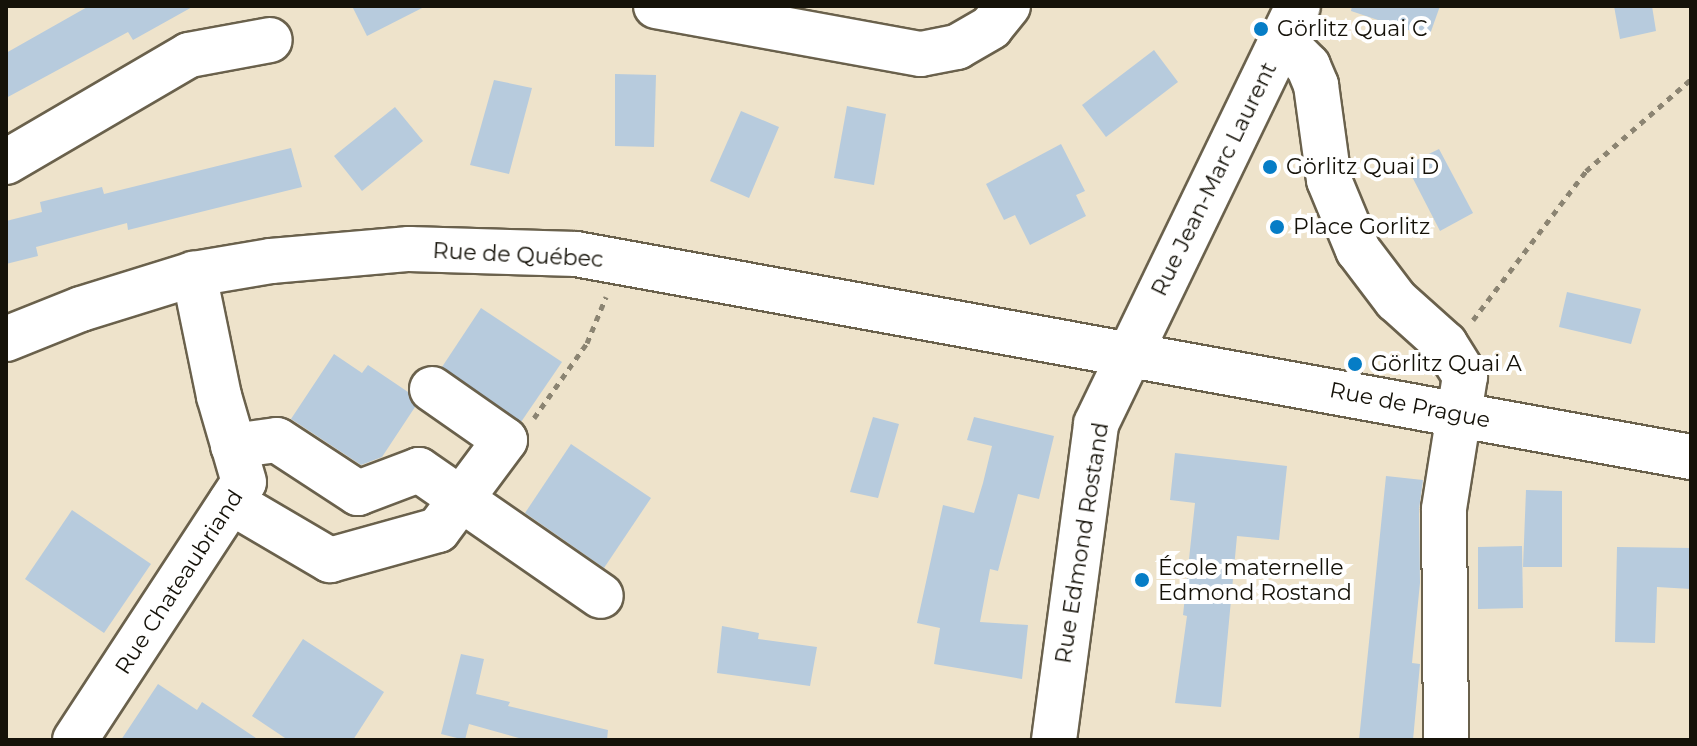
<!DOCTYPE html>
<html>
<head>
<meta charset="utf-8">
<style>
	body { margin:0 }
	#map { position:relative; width:1697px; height:746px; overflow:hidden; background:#eee3cb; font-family:Montserrat,sans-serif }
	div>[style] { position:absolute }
	.building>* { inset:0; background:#b7cbdd }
	.path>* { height:5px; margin-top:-2.5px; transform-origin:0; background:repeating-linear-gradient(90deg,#8b8472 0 6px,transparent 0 12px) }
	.roads { filter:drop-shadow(2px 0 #6a614c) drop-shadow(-2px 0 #6a614c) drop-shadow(0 2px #6a614c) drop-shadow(0 -2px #6a614c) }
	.minor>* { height:44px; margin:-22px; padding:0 22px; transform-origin:22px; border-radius:22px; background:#fff }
	.dots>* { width:22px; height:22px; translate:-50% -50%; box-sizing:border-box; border:4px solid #fff; border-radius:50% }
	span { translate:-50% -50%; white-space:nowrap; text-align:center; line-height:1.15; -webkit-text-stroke:8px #fff; paint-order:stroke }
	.poi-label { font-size:22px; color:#151209 }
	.left { translate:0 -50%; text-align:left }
	.street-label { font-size:22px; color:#151209 }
	.frame { position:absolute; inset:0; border:8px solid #151209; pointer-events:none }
</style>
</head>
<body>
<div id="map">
	<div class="building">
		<i style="clip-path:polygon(89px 6px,194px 6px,133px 40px,128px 32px,6px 98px,6px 53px)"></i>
		<i style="clip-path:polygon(352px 6px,426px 6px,367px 36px)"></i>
		<i style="clip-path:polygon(1352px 6px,1440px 6px,1429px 37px,1351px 11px)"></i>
		<i style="clip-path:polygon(1614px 6px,1652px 6px,1656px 31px,1620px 39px)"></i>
		<i style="clip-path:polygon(1154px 50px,1178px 82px,1106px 137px,1082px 105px)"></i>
		<i style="clip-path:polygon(615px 74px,656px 75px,654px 147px,615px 146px)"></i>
		<i style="clip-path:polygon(494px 80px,532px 88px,509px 174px,470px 165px)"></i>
		<i style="clip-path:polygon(847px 106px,886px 114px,874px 185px,834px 178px)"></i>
		<i style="clip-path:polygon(395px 107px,423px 141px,362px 191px,334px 156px)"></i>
		<i style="clip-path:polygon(741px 111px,779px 127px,749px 198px,710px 181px)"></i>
		<i style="clip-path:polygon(1061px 144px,1085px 191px,1076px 195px,1086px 216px,1030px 245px,1015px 215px,1004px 220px,986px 184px)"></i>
		<i style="clip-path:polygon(291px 148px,302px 187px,128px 230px,127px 223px,36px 247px,38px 256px,6px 264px,6px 221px,42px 212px,40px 202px,102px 187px,104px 194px)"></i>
		<i style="clip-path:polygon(1439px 149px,1473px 213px,1440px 231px,1406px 165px)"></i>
		<i style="clip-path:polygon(1567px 292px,1641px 309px,1631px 344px,1559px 327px)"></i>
		<i style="clip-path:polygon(481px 308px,562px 362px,521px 422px,442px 367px)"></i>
		<i style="clip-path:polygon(334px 354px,362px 373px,368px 365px,408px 392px,415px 407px,382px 457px,361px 465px,291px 419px)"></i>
		<i style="clip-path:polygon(873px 417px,899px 424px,878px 498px,850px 492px)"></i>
		<i style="clip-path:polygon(974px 417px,1054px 436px,1039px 499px,1018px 494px,998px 571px,990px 569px,980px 622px,1028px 625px,1022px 679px,934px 664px,940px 628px,917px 623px,943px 505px,974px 513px,983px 483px,992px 446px,967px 440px)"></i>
		<i style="clip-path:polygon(571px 444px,651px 498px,604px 568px,525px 513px)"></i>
		<i style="clip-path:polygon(1175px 453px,1287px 466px,1279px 540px,1237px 536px,1221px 707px,1175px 703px,1187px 616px,1183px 615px,1195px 503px,1170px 500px)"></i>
		<i style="clip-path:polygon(1386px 476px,1423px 480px,1419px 509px,1420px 583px,1412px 663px,1420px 664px,1413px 740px,1359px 740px)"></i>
		<i style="clip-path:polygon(1526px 490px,1562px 491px,1562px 567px,1523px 567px)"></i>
		<i style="clip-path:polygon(72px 510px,151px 564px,104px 633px,25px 579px)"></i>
		<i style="clip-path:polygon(1522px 546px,1523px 608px,1478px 609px,1478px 547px)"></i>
		<i style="clip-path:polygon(1617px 547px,1691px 548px,1691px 589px,1657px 587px,1655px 643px,1615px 642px)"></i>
		<i style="clip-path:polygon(722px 626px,759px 633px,758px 639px,817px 647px,810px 686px,717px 673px)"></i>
		<i style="clip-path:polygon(303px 639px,384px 692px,353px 740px,288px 740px,252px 716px)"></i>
		<i style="clip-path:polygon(461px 654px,484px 659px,476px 694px,510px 702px,508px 706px,608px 730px,607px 740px,526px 740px,469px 724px,465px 740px,441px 734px)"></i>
		<i style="clip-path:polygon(158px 684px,197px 710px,202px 702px,259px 740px,121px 740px)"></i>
	</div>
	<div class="path">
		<i style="left:1473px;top:320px;width:187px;rotate:-52.8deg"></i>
		<i style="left:1586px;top:171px;width:140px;rotate:-41.2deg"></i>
		<i style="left:534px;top:418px;width:92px;rotate:-54.8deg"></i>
		<i style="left:587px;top:343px;width:50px;rotate:-67.6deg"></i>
	</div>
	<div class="roads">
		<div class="minor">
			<i style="left:656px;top:6px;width:269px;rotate:10.3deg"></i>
			<i style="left:921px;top:54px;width:37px;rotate:-11deg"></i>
			<i style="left:957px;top:47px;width:39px;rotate:-30deg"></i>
			<i style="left:991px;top:27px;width:27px;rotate:-51deg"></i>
			<i style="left:1282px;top:40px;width:37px;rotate:45deg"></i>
			<i style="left:1308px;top:66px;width:21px;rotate:67deg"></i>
			<i style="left:1316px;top:85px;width:96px;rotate:82.2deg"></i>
			<i style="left:1329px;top:180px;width:76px;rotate:67.5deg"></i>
			<i style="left:1358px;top:250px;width:63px;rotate:52.8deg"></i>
			<i style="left:1396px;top:300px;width:66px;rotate:41.9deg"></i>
			<i style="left:1445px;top:344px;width:38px;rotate:58deg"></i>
			<i style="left:1465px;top:376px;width:135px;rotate:99deg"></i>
			<i style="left:1444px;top:509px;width:231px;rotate:89.5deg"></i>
			<i style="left:6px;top:162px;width:212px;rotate:-30.3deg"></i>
			<i style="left:189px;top:55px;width:82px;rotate:-10.5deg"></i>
			<i style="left:6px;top:339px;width:81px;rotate:-21.8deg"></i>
			<i style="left:81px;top:309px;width:118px;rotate:-17.2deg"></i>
			<i style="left:194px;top:274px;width:78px;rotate:-9.6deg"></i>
			<i style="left:271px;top:261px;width:139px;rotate:-5deg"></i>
			<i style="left:409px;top:249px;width:167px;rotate:1.7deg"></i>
			<i style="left:576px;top:254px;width:1133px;rotate:10.32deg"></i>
			<i style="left:233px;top:446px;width:44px;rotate:-7.8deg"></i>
			<i style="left:277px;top:440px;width:97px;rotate:33.2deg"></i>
			<i style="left:358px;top:493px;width:65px;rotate:-20.7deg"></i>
			<i style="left:419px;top:470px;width:221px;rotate:34.7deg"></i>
			<i style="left:231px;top:502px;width:115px;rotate:30.4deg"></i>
			<i style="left:330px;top:560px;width:112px;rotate:-15.5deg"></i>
			<i style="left:438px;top:530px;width:112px;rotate:-53.3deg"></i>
			<i style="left:505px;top:440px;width:89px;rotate:-145.1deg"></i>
			<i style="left:75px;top:740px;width:308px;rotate:-56.8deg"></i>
			<i style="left:244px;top:482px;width:90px;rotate:-106.2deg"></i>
			<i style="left:219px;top:396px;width:125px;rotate:-101.6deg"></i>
			<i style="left:1054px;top:740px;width:319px;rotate:-82.4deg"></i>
			<i style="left:1096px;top:424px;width:464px;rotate:-64.2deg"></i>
		</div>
	</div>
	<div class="dots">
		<i style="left:1261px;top:29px;background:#067dc6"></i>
		<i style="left:1270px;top:167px;background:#067dc6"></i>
		<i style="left:1277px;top:227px;background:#067dc6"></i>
		<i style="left:1355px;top:364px;background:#067dc6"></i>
		<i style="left:1142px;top:580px;background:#067dc6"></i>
	</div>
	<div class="poi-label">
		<span class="left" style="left:1277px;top:29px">Görlitz Quai C</span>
		<span class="left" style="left:1286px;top:167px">Görlitz Quai D</span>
		<span class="left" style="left:1293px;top:227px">Place Gorlitz</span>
		<span class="left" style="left:1371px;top:364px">Görlitz Quai A</span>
		<span class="left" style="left:1158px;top:580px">École maternelle<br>Edmond Rostand</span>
	</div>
	<div class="street-label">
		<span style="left:1214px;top:179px;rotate:-64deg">Rue Jean-Marc Laurent</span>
		<span style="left:518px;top:255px;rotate:3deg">Rue de Québec</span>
		<span style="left:1410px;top:405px;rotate:11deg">Rue de Prague</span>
		<span style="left:1082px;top:543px;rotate:-81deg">Rue Edmond Rostand</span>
		<span style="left:179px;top:582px;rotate:-57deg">Rue Chateaubriand</span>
	</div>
	<div class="frame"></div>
</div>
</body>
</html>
